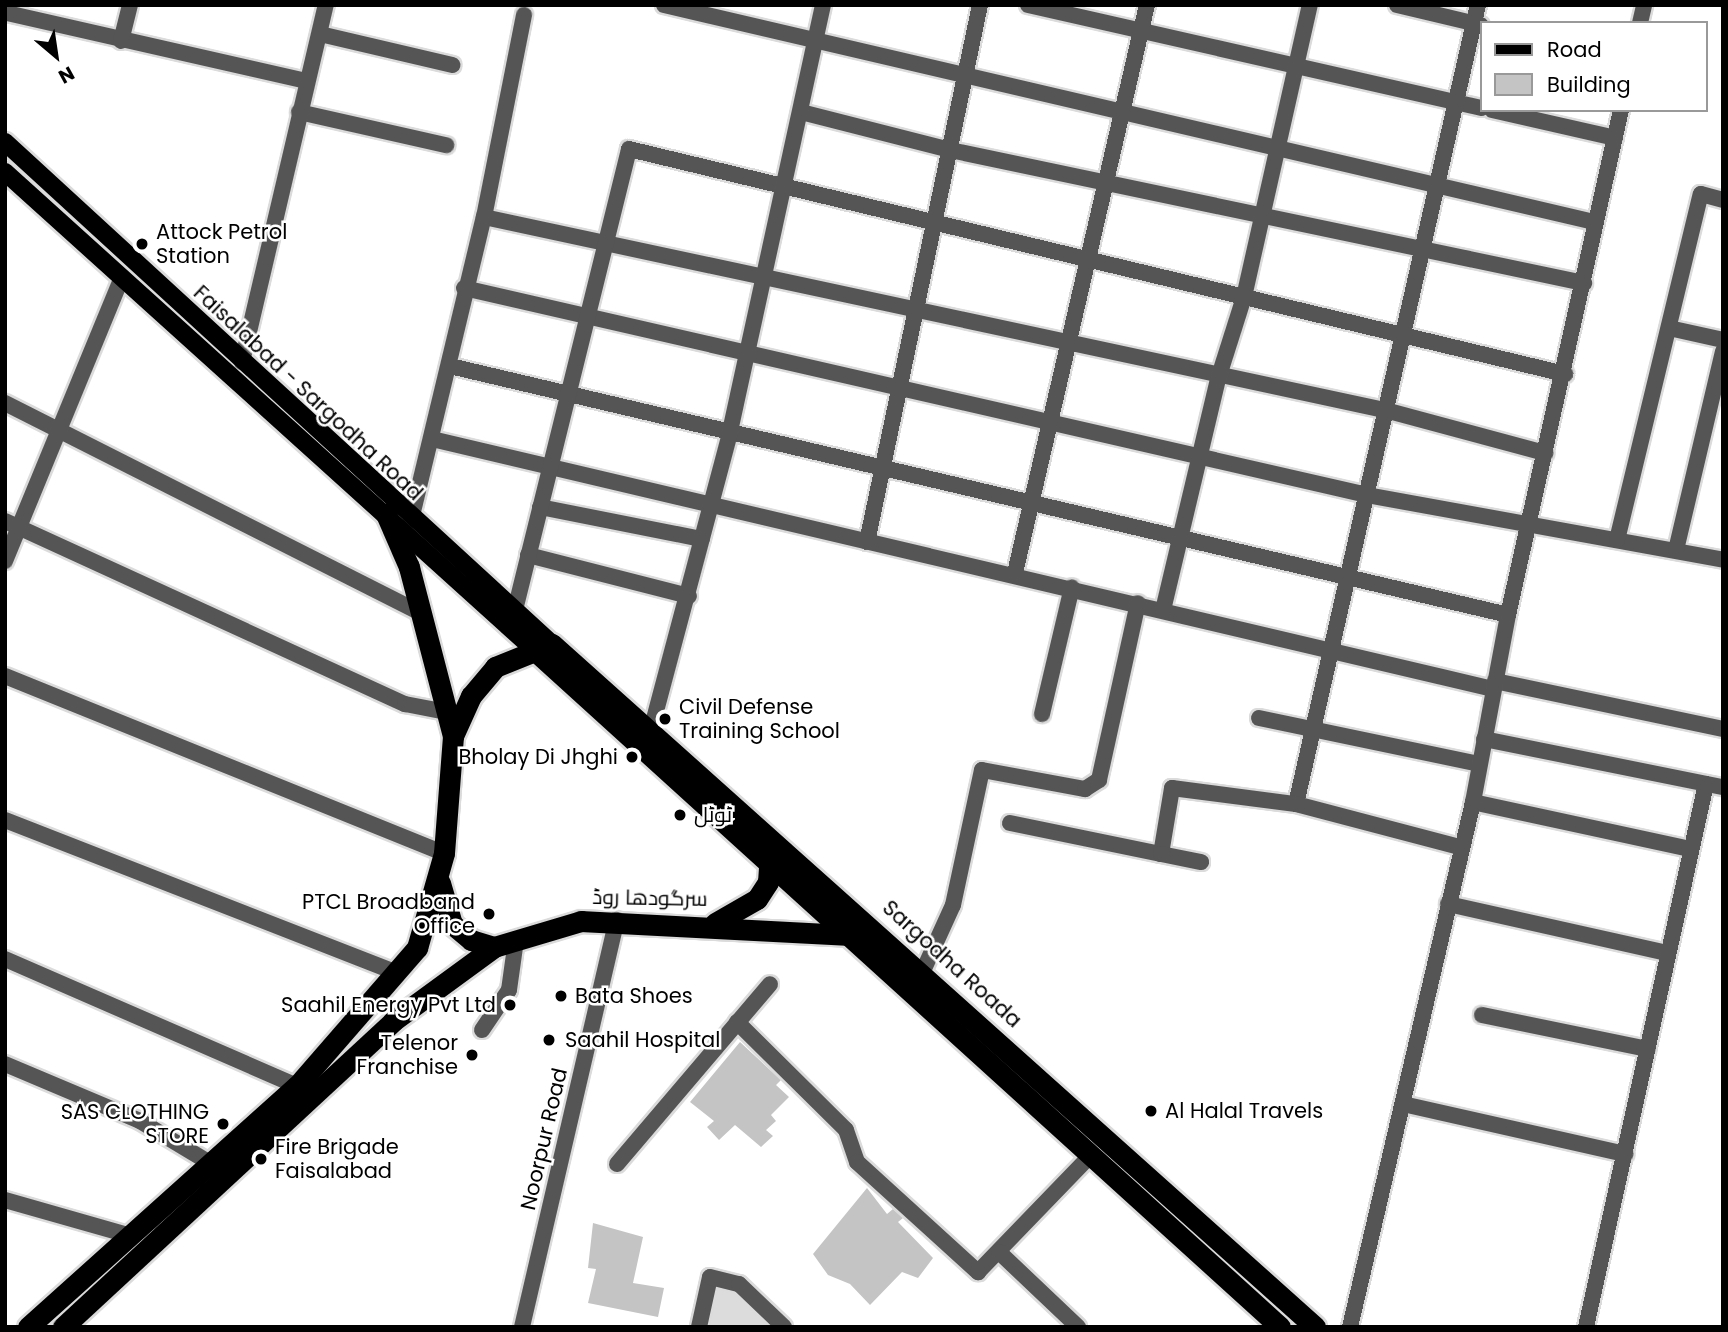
<!DOCTYPE html>
<html>
<head>
<meta charset="utf-8">
<style>
	body { margin:0 }
	#map { position:relative; width:1728px; height:1332px; overflow:hidden; background:#fff; font-family:Poppins,Cairo,sans-serif }
	div>[style] { position:absolute }
	.green>* { inset:0; background:#dcdcdc }
	.building>* { inset:0; background:#c4c4c4 }
	.roads { filter:drop-shadow(2px 0 #dbdbdb) drop-shadow(-2px 0 #dbdbdb) drop-shadow(0 2px #dbdbdb) drop-shadow(0 -2px #dbdbdb) }
	.minor>* { height:16px; margin:-8px; padding:0 8px; transform-origin:8px; border-radius:8px; background:#555 }
	.major>* { height:18px; margin:-9px; padding:0 9px; transform-origin:9px; border-radius:9px; background:#000 }
	.highway>* { height:21px; margin:-10.5px; padding:0 10.5px; transform-origin:10.5px; border-radius:10.5px; background:#000 }
	.dots>* { width:19px; height:19px; translate:-50% -50%; box-sizing:border-box; border:4px solid #fff; border-radius:50% }
	span { translate:-50% -50%; white-space:nowrap; text-align:center; line-height:1.15; -webkit-text-stroke:5px #fff; paint-order:stroke }
	.poi-label { font-size:21px; color:#000 }
	.left { translate:0 -50%; text-align:left }
	.right { translate:-100% -50%; text-align:right }
	.street-label { font-size:21px; color:#000 }
	.frame { position:absolute; inset:0; border:7px solid #000; pointer-events:none }
	.legend { position:absolute; left:1480px; top:21px; width:228px; height:91px; box-sizing:border-box; background:#fff; border:2px solid #999; margin:0; padding:9px 12px; list-style:none; font-size:21px; color:#000 }
	.legend li { display:flex; align-items:center; gap:14px; height:35px }
	.legend b { width:35px; border:2px solid #999 }
	.north { position:absolute; left:21px; top:21px; width:70px; height:70px; -webkit-text-stroke:5px #fff; paint-order:stroke; rotate:151deg; font-size:19px; font-weight:700; line-height:28px; text-align:center; color:#000 }
	.north::after { content:''; display:block; margin:auto; width:24px; height:32px; background:#000; clip-path:polygon(50% 0,100% 100%,50% 72%,0 100%) }
</style>
</head>
<body>
<div id="map">
	<div class="green">
		<i style="clip-path:polygon(710px 1277px,739px 1284px,786px 1327px,699px 1327px)"></i>
	</div>
	<div class="building">
		<i style="clip-path:polygon(740px 1042px,781px 1080px,776px 1085px,789px 1097px,771px 1115px,776px 1121px,766px 1130px,773px 1136px,761px 1147px,735px 1125px,719px 1140px,707px 1127px,714px 1121px,690px 1102px)"></i>
		<i style="clip-path:polygon(867px 1188px,887px 1214px,893px 1209px,903px 1218px,898px 1222px,933px 1258px,918px 1278px,902px 1272px,870px 1305px,850px 1284px,828px 1275px,813px 1254px)"></i>
		<i style="clip-path:polygon(593px 1223px,643px 1237px,633px 1283px,664px 1288px,658px 1317px,588px 1303px,596px 1269px,588px 1268px)"></i>
	</div>
	<div class="roads">
		<div class="minor">
			<i style="left:664px;top:5px;width:955px;rotate:13.13deg"></i>
			<i style="left:1028px;top:5px;width:465px;rotate:12.8deg"></i>
			<i style="left:1397px;top:5px;width:86px;rotate:13.4deg"></i>
			<i style="left:7px;top:13px;width:307px;rotate:12.8deg"></i>
			<i style="left:1640px;top:23px;width:18px;rotate:-77deg"></i>
			<i style="left:320px;top:34px;width:136px;rotate:13.2deg"></i>
			<i style="left:121px;top:41px;width:37px;rotate:-76deg"></i>
			<i style="left:1492px;top:110px;width:126px;rotate:12.8deg"></i>
			<i style="left:299px;top:112px;width:151px;rotate:12.7deg"></i>
			<i style="left:801px;top:112px;width:154px;rotate:14.3deg"></i>
			<i style="left:950px;top:150px;width:648px;rotate:11.85deg"></i>
			<i style="left:484px;top:217px;width:926px;rotate:12.1deg"></i>
			<i style="left:1389px;top:411px;width:162px;rotate:15.1deg"></i>
			<i style="left:464px;top:288px;width:926px;rotate:12.91deg"></i>
			<i style="left:1367px;top:495px;width:362px;rotate:10.3deg"></i>
			<i style="left:1669px;top:328px;width:55px;rotate:12.5deg"></i>
			<i style="left:242px;top:362px;width:367px;rotate:-76.8deg"></i>
			<i style="left:450px;top:366px;width:1087px;rotate:13.24deg"></i>
			<i style="left:5px;top:403px;width:468px;rotate:26.8deg"></i>
			<i style="left:432px;top:439px;width:1090px;rotate:13.26deg"></i>
			<i style="left:540px;top:507px;width:165px;rotate:11.2deg"></i>
			<i style="left:411px;top:520px;width:312px;rotate:-76.5deg"></i>
			<i style="left:484px;top:217px;width:206px;rotate:-78.8deg"></i>
			<i style="left:5px;top:521px;width:440px;rotate:24.6deg"></i>
			<i style="left:405px;top:704px;width:43px;rotate:10.8deg"></i>
			<i style="left:1617px;top:540px;width:356px;rotate:-76.4deg"></i>
			<i style="left:1701px;top:194px;width:23px;rotate:15deg"></i>
			<i style="left:867px;top:542px;width:549px;rotate:-78.12deg"></i>
			<i style="left:1676px;top:550px;width:204px;rotate:-76.7deg"></i>
			<i style="left:528px;top:555px;width:166px;rotate:14.3deg"></i>
			<i style="left:5px;top:561px;width:307px;rotate:-67.6deg"></i>
			<i style="left:1015px;top:573px;width:583px;rotate:-76.92deg"></i>
			<i style="left:1163px;top:610px;width:237px;rotate:-76.6deg"></i>
			<i style="left:1218px;top:379px;width:86px;rotate:-72.4deg"></i>
			<i style="left:1244px;top:297px;width:299px;rotate:-77.3deg"></i>
			<i style="left:514px;top:614px;width:479px;rotate:-76.1deg"></i>
			<i style="left:629px;top:149px;width:963px;rotate:13.52deg"></i>
			<i style="left:5px;top:676px;width:473px;rotate:22deg"></i>
			<i style="left:1495px;top:681px;width:233px;rotate:11.9deg"></i>
			<i style="left:1042px;top:714px;width:130px;rotate:-76.7deg"></i>
			<i style="left:1259px;top:718px;width:225px;rotate:11.8deg"></i>
			<i style="left:651px;top:730px;width:304px;rotate:-75.1deg"></i>
			<i style="left:729px;top:436px;width:441px;rotate:-77.7deg"></i>
			<i style="left:1484px;top:739px;width:244px;rotate:11.4deg"></i>
			<i style="left:1473px;top:802px;width:223px;rotate:12.2deg"></i>
			<i style="left:1296px;top:804px;width:819px;rotate:-77.17deg"></i>
			<i style="left:5px;top:820px;width:421px;rotate:21.3deg"></i>
			<i style="left:1010px;top:823px;width:154px;rotate:11.6deg"></i>
			<i style="left:1161px;top:854px;width:67px;rotate:-80.5deg"></i>
			<i style="left:1172px;top:788px;width:125px;rotate:7.4deg"></i>
			<i style="left:1296px;top:804px;width:170px;rotate:14.7deg"></i>
			<i style="left:1161px;top:854px;width:41px;rotate:11.3deg"></i>
			<i style="left:1448px;top:904px;width:225px;rotate:12.6deg"></i>
			<i style="left:5px;top:959px;width:318px;rotate:23.5deg"></i>
			<i style="left:923px;top:971px;width:72px;rotate:-65.6deg"></i>
			<i style="left:953px;top:905px;width:138px;rotate:-77.9deg"></i>
			<i style="left:982px;top:770px;width:105px;rotate:10.5deg"></i>
			<i style="left:1085px;top:789px;width:17px;rotate:-33deg"></i>
			<i style="left:1099px;top:780px;width:181px;rotate:-77.6deg"></i>
			<i style="left:1482px;top:1015px;width:169px;rotate:11.6deg"></i>
			<i style="left:737px;top:1022px;width:153px;rotate:44.7deg"></i>
			<i style="left:846px;top:1130px;width:34px;rotate:71deg"></i>
			<i style="left:857px;top:1162px;width:164px;rotate:42.3deg"></i>
			<i style="left:978px;top:1272px;width:163px;rotate:-46deg"></i>
			<i style="left:482px;top:1030px;width:48px;rotate:-56deg"></i>
			<i style="left:509px;top:990px;width:50px;rotate:-82deg"></i>
			<i style="left:5px;top:1064px;width:147px;rotate:22.9deg"></i>
			<i style="left:140px;top:1121px;width:82px;rotate:31deg"></i>
			<i style="left:1403px;top:1104px;width:228px;rotate:12.7deg"></i>
			<i style="left:617px;top:1164px;width:236px;rotate:-49.6deg"></i>
			<i style="left:5px;top:1200px;width:131px;rotate:15.9deg"></i>
			<i style="left:999px;top:1252px;width:109px;rotate:43.5deg"></i>
			<i style="left:522px;top:1327px;width:418px;rotate:-76.9deg"></i>
			<i style="left:699px;top:1327px;width:51px;rotate:-77.6deg"></i>
			<i style="left:710px;top:1277px;width:30px;rotate:14deg"></i>
			<i style="left:739px;top:1284px;width:62px;rotate:43.7deg"></i>
			<i style="left:1350px;top:1327px;width:539px;rotate:-76.81deg"></i>
			<i style="left:1473px;top:802px;width:190px;rotate:-79.4deg"></i>
			<i style="left:1508px;top:615px;width:517px;rotate:-77.39deg"></i>
			<i style="left:1586px;top:1327px;width:556px;rotate:-77.54deg"></i>
		</div>
		<div class="major">
			<i style="left:5px;top:142px;width:742px;rotate:42.54deg"></i>
			<i style="left:5px;top:172px;width:710px;rotate:42.09deg"></i>
		</div>
		<div class="highway">
			<i style="left:532px;top:648px;width:1010px;rotate:42.23deg"></i>
			<i style="left:453px;top:736px;width:44px;rotate:-65.8deg"></i>
			<i style="left:471px;top:696px;width:38px;rotate:-50deg"></i>
			<i style="left:495px;top:667px;width:61px;rotate:-22deg"></i>
			<i style="left:552px;top:644px;width:1024px;rotate:41.83deg"></i>
			<i style="left:440px;top:883px;width:43px;rotate:73.7deg"></i>
			<i style="left:452px;top:924px;width:25px;rotate:40deg"></i>
			<i style="left:471px;top:940px;width:24px;rotate:17deg"></i>
			<i style="left:715px;top:923px;width:48px;rotate:-29.7deg"></i>
			<i style="left:757px;top:899px;width:20px;rotate:-57deg"></i>
			<i style="left:768px;top:882px;width:27px;rotate:-86deg"></i>
			<i style="left:28px;top:1327px;width:361px;rotate:-41.9deg"></i>
			<i style="left:297px;top:1086px;width:183px;rotate:-49deg"></i>
			<i style="left:417px;top:948px;width:99px;rotate:-74.1deg"></i>
			<i style="left:444px;top:853px;width:117px;rotate:-85.6deg"></i>
			<i style="left:453px;top:736px;width:175px;rotate:-104.6deg"></i>
			<i style="left:409px;top:567px;width:58px;rotate:-113.5deg"></i>
			<i style="left:63px;top:1327px;width:450px;rotate:-42.8deg"></i>
			<i style="left:393px;top:1021px;width:125px;rotate:-36.2deg"></i>
			<i style="left:494px;top:947px;width:91px;rotate:-16.6deg"></i>
			<i style="left:581px;top:921px;width:269px;rotate:3deg"></i>
		</div>
	</div>
	<div class="dots">
		<i style="left:142px;top:244px;background:#000"></i>
		<i style="left:665px;top:719px;background:#000"></i>
		<i style="left:632px;top:757px;background:#000"></i>
		<i style="left:680px;top:815px;background:#000"></i>
		<i style="left:489px;top:914px;background:#000"></i>
		<i style="left:561px;top:996px;background:#000"></i>
		<i style="left:510px;top:1005px;background:#000"></i>
		<i style="left:549px;top:1040px;background:#000"></i>
		<i style="left:472px;top:1055px;background:#000"></i>
		<i style="left:1151px;top:1111px;background:#000"></i>
		<i style="left:223px;top:1124px;background:#000"></i>
		<i style="left:261px;top:1159px;background:#000"></i>
	</div>
	<div class="poi-label">
		<span class="left" style="left:156px;top:244px">Attock Petrol<br>Station</span>
		<span class="left" style="left:679px;top:719px">Civil Defense<br>Training School</span>
		<span class="right" style="left:618px;top:757px">Bholay Di Jhghi</span>
		<span class="left" style="left:694px;top:815px">ٹوٹل</span>
		<span class="right" style="left:475px;top:914px">PTCL Broadband<br>Office</span>
		<span class="left" style="left:575px;top:996px">Bata Shoes</span>
		<span class="right" style="left:496px;top:1005px">Saahil Energy Pvt Ltd</span>
		<span class="left" style="left:565px;top:1040px">Saahil Hospital</span>
		<span class="right" style="left:458px;top:1055px">Telenor<br>Franchise</span>
		<span class="left" style="left:1165px;top:1111px">Al Halal Travels</span>
		<span class="right" style="left:209px;top:1124px">SAS CLOTHING<br>STORE</span>
		<span class="left" style="left:275px;top:1159px">Fire Brigade<br>Faisalabad</span>
	</div>
	<div class="street-label">
		<span style="left:308px;top:393px;rotate:43deg">Faisalabad - Sargodha Road</span>
		<span style="left:650px;top:898px;rotate:1deg">سرگودھا روڈ</span>
		<span style="left:952px;top:964px;rotate:42deg">Sargodha Roada</span>
		<span style="left:544px;top:1139px;rotate:-77deg">Noorpur Road</span>
	</div>
	<div class="frame"></div>
	<ul class="legend">
	<li><b style="height:9px;background:#000"></b>Road</li>
	<li><b style="height:19px;background:#c4c4c4"></b>Building</li>
	</ul>
	<div class="north">N</div>
</div>
</body>
</html>
